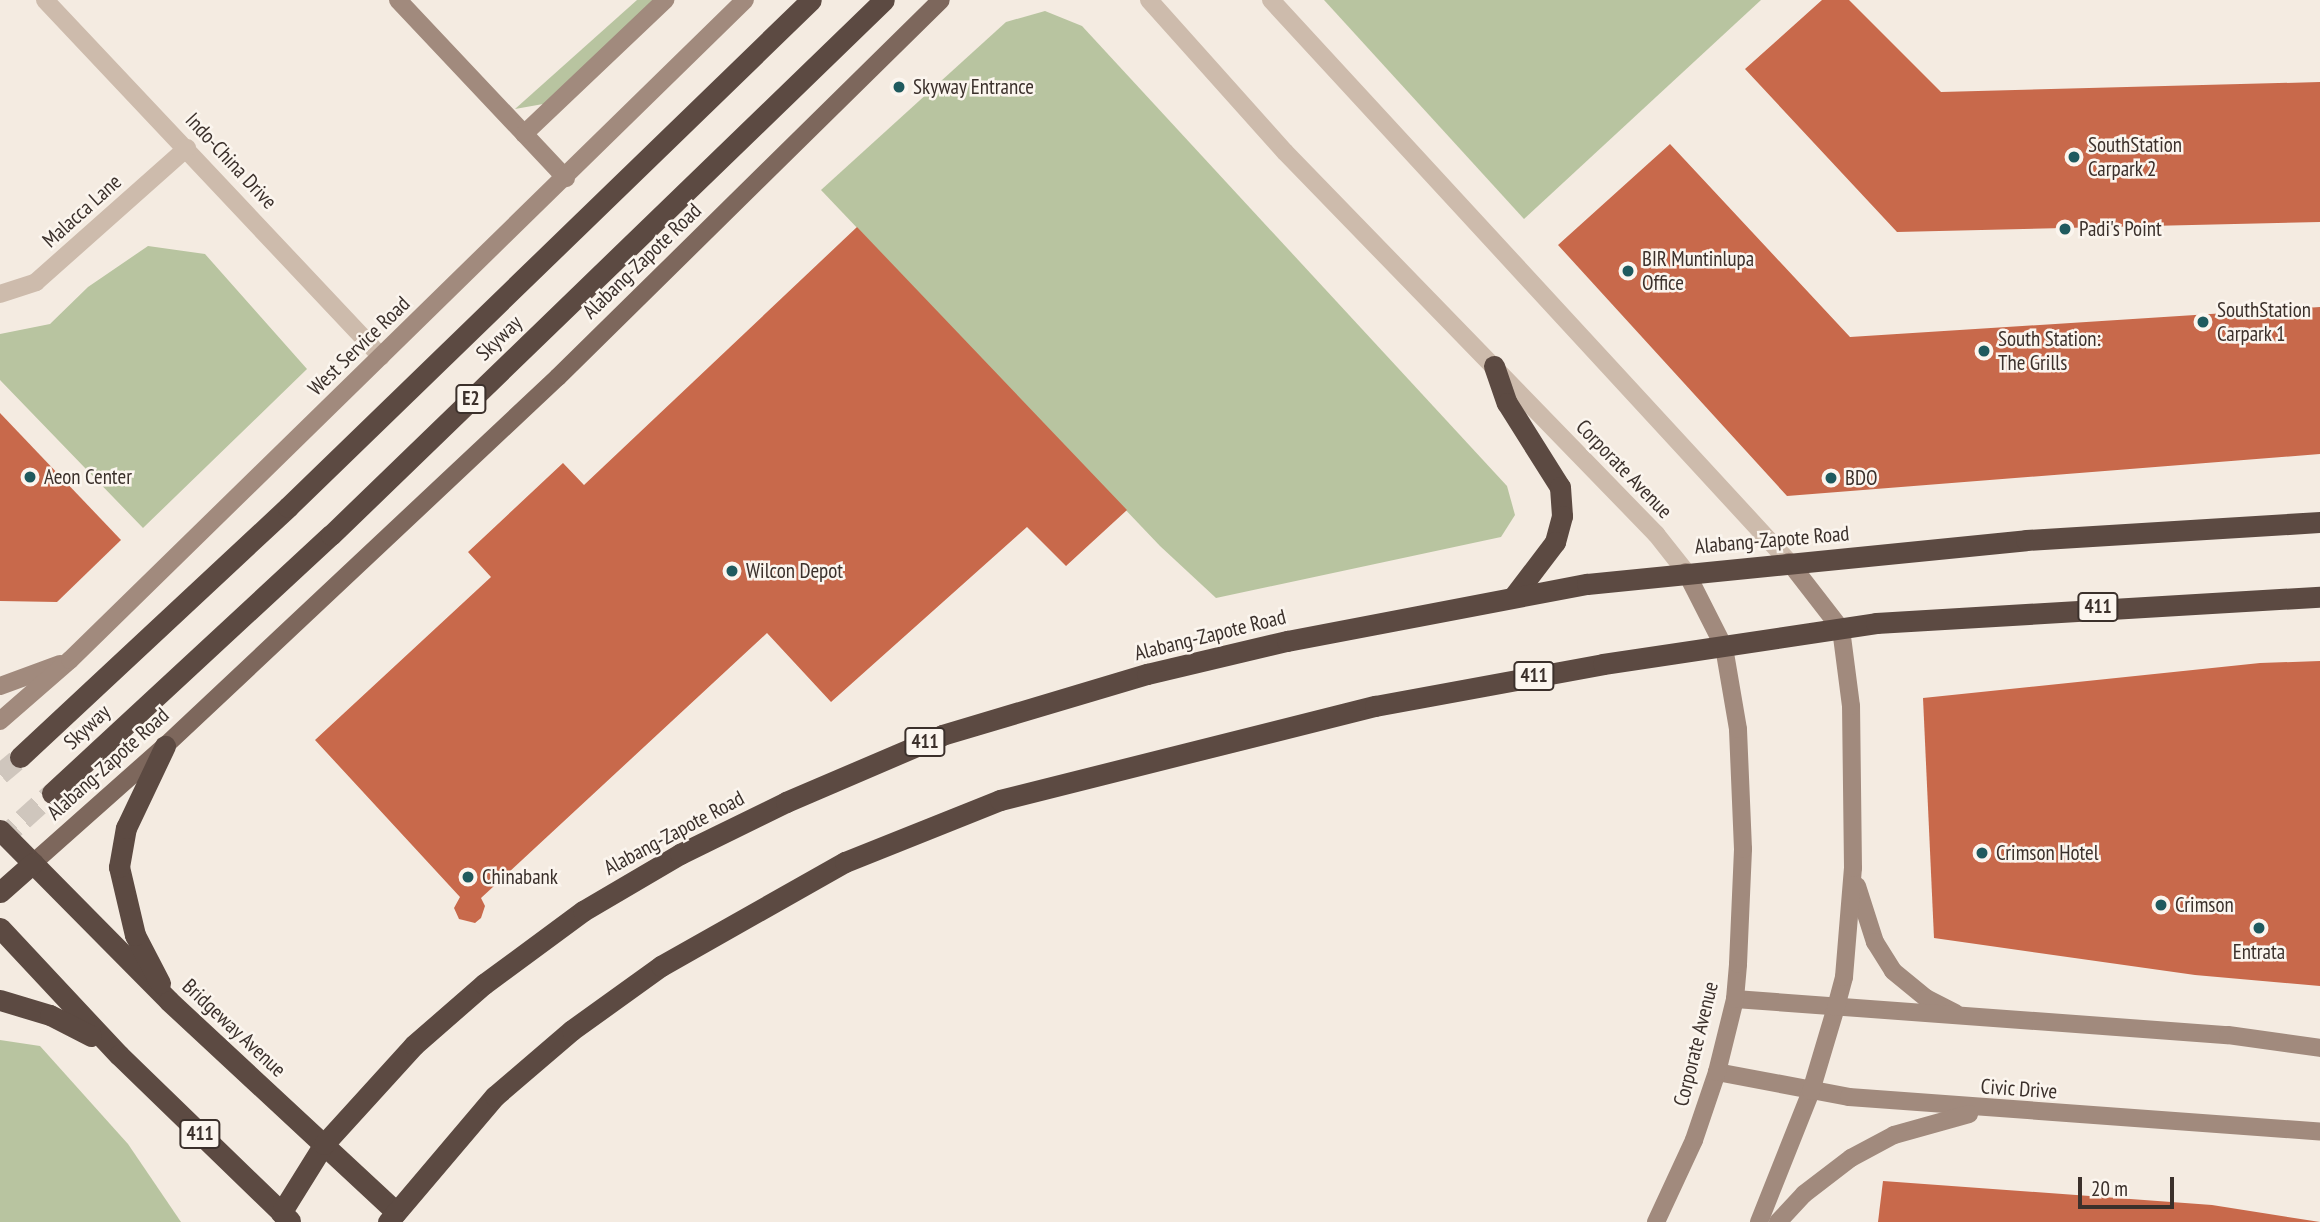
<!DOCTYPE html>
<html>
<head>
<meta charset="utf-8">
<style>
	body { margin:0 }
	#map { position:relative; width:2320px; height:1222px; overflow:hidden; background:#f4ebe1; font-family:"PT Sans Narrow",sans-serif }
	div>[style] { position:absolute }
	.green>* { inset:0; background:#b8c4a0 }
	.building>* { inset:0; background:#c8694b }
	.highway-tunnel>* { height:21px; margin-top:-10.5px; transform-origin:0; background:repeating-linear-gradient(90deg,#cfc6bd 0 21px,transparent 0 31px) }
	.street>* { height:18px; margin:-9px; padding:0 9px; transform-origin:9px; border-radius:9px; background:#cdbbac }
	.secondary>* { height:18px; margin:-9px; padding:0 9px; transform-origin:9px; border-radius:9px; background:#a18a7d }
	.primary>* { height:18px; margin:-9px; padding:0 9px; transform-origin:9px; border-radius:9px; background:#7d675c }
	.highway>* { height:21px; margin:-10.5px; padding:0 10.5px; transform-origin:10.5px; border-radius:10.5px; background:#5c4a42 }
	.dots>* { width:19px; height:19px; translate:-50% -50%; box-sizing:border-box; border:4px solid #fbf5ee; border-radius:50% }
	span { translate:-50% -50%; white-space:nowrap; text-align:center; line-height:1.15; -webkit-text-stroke:5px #fbf5ee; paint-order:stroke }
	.shield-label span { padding:2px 5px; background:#fbf5ee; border:2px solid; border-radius:5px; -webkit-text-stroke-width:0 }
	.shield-label { font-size:19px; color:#3b302b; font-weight:700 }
	.poi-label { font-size:21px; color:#3b302b }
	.left { translate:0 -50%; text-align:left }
	.street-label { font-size:21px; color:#3b302b }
	.scale { position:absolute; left:2078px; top:1177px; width:96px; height:32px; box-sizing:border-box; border:4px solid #3b302b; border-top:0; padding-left:9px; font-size:21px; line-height:24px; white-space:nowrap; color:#3b302b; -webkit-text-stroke:5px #fbf5ee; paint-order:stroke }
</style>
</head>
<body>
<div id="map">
	<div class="green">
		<i style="clip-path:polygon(637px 0,671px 0,560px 101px,515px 109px)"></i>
		<i style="clip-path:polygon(1324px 0,1761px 0,1524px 219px)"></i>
		<i style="clip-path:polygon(1045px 11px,1082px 26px,1507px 486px,1515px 515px,1501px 537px,1216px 598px,1160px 546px,821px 190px,1006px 22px)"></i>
		<i style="clip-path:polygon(148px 246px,205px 254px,307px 369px,143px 528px,0 380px,0 334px,50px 324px,88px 287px)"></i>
		<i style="clip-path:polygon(0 1040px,40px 1046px,128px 1144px,181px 1222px,0 1222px)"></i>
	</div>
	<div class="building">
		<i style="clip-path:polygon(1822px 0,1849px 0,1941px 92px,2320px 82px,2320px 222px,1897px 232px,1745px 69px)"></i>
		<i style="clip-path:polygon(1670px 144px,1850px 337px,2320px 307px,2320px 454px,1787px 496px,1558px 245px)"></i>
		<i style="clip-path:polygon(857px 227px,1127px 510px,1066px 566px,1027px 527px,831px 702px,767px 633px,481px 898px,485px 906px,481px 918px,475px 923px,459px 919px,454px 908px,460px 897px,315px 740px,491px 577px,468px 552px,563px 463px,584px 485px)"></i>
		<i style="clip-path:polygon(0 413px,121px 540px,57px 602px,0 601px)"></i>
		<i style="clip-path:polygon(2320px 661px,2320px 986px,2195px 975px,1934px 938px,1923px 698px,2260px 663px)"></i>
		<i style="clip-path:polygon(1883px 1181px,2212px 1205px,2320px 1222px,1878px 1222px)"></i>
	</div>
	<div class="highway-tunnel">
		<i style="left:0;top:774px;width:26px;rotate:-40deg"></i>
		<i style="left:0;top:840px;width:70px;rotate:-42.1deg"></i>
	</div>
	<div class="street">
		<i style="left:45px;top:0;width:490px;rotate:46.7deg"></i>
		<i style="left:1149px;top:0;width:204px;rotate:48.2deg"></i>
		<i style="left:1285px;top:152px;width:533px;rotate:45.84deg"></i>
		<i style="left:1656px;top:534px;width:48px;rotate:51.7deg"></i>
		<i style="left:1271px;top:0;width:764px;rotate:47.33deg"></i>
		<i style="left:0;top:294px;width:38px;rotate:-18deg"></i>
		<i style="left:36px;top:282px;width:202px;rotate:-41.6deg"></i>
	</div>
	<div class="secondary">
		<i style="left:398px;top:0;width:245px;rotate:46.7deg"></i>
		<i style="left:524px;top:134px;width:195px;rotate:-43.5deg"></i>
		<i style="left:0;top:686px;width:64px;rotate:-20.1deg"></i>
		<i style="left:0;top:721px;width:93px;rotate:-41.1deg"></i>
		<i style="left:70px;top:660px;width:944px;rotate:-44.36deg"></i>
		<i style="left:1857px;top:886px;width:59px;rotate:72.2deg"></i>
		<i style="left:1875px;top:942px;width:34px;rotate:58deg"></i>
		<i style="left:1893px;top:971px;width:43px;rotate:39.3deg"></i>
		<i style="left:1926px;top:998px;width:33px;rotate:27deg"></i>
		<i style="left:1735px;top:999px;width:494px;rotate:4.2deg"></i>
		<i style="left:2228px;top:1035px;width:93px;rotate:8deg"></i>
		<i style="left:1717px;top:1072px;width:134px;rotate:10.7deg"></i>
		<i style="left:1849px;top:1097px;width:472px;rotate:4.2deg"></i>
		<i style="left:1656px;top:1222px;width:90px;rotate:-65.1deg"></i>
		<i style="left:1694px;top:1140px;width:72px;rotate:-71.3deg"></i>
		<i style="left:1717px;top:1072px;width:75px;rotate:-76.1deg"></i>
		<i style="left:1735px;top:999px;width:35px;rotate:-85deg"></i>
		<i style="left:1738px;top:964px;width:115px;rotate:-87.5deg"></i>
		<i style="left:1743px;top:849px;width:120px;rotate:-92.4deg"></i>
		<i style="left:1738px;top:729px;width:83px;rotate:-99.7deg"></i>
		<i style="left:1724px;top:647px;width:84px;rotate:-116.9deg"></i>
		<i style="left:1759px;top:1222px;width:141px;rotate:-68.3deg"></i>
		<i style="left:1811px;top:1091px;width:88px;rotate:-73.4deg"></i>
		<i style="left:1836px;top:1007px;width:31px;rotate:-75deg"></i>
		<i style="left:1844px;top:977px;width:109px;rotate:-85.3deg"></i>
		<i style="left:1853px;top:868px;width:162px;rotate:-90.7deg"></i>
		<i style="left:1851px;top:706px;width:78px;rotate:-97.4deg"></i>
		<i style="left:1841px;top:629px;width:85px;rotate:-127.8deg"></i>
		<i style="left:1778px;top:1222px;width:38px;rotate:-47deg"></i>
		<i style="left:1804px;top:1194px;width:59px;rotate:-37.5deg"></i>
		<i style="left:1851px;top:1158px;width:49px;rotate:-28.1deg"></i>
		<i style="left:1894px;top:1135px;width:78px;rotate:-15.6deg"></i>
	</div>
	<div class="primary">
		<i style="left:33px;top:863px;width:176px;rotate:-41.6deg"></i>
		<i style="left:165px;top:746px;width:539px;rotate:-43.2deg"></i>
		<i style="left:558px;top:377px;width:537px;rotate:-44.55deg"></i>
	</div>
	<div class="highway">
		<i style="left:1494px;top:366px;width:39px;rotate:71deg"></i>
		<i style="left:1507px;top:403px;width:99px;rotate:57.8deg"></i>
		<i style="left:1560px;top:487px;width:29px;rotate:86deg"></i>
		<i style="left:1562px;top:516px;width:27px;rotate:105deg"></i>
		<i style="left:1555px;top:542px;width:68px;rotate:127.2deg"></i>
		<i style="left:20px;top:757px;width:367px;rotate:-43deg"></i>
		<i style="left:288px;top:507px;width:728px;rotate:-44.11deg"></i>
		<i style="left:52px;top:793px;width:380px;rotate:-42.8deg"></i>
		<i style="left:331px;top:535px;width:769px;rotate:-44.05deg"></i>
		<i style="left:0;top:830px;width:240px;rotate:45.3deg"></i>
		<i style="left:169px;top:1001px;width:310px;rotate:42.9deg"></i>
		<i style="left:0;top:892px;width:44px;rotate:-41.3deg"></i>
		<i style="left:0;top:928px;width:174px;rotate:46.9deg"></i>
		<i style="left:119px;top:1055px;width:238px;rotate:44.1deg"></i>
		<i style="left:160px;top:983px;width:54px;rotate:-117.5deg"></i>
		<i style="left:135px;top:935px;width:70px;rotate:-103.2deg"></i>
		<i style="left:119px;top:867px;width:40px;rotate:-80deg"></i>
		<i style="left:126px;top:828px;width:91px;rotate:-64.6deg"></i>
		<i style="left:0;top:1000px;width:52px;rotate:16.7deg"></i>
		<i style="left:50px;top:1015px;width:46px;rotate:27.1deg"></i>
		<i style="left:281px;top:1213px;width:81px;rotate:-58.1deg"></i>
		<i style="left:324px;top:1144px;width:134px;rotate:-47.7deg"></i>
		<i style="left:414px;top:1045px;width:93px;rotate:-41.1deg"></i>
		<i style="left:484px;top:984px;width:123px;rotate:-36.4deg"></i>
		<i style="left:583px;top:911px;width:113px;rotate:-30.4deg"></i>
		<i style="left:680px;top:854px;width:118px;rotate:-26.1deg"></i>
		<i style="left:786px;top:802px;width:170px;rotate:-23.2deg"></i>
		<i style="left:942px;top:735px;width:214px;rotate:-16.6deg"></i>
		<i style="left:1147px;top:674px;width:144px;rotate:-13.3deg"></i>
		<i style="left:1287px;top:641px;width:305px;rotate:-10.8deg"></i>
		<i style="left:1587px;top:584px;width:441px;rotate:-5.7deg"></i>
		<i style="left:2026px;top:540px;width:295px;rotate:-3.5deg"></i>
		<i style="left:388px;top:1222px;width:165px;rotate:-49.7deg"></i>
		<i style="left:495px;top:1096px;width:101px;rotate:-40.6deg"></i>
		<i style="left:572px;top:1030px;width:110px;rotate:-35.7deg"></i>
		<i style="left:661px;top:966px;width:211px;rotate:-29.5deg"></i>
		<i style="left:845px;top:862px;width:167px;rotate:-21.8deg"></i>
		<i style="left:1000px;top:800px;width:387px;rotate:-14.1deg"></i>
		<i style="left:1375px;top:706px;width:232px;rotate:-10.4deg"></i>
		<i style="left:1603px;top:664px;width:276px;rotate:-8.5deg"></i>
		<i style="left:1876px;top:623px;width:445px;rotate:-3.4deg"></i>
	</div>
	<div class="dots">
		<i style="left:899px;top:87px;background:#1f5a5e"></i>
		<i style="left:2074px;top:157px;background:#1f5a5e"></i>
		<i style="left:2065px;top:229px;background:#1f5a5e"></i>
		<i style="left:1628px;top:271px;background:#1f5a5e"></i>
		<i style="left:2203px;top:322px;background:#1f5a5e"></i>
		<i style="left:1984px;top:351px;background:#1f5a5e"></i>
		<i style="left:30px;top:477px;background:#1f5a5e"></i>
		<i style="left:1831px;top:478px;background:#1f5a5e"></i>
		<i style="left:732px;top:571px;background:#1f5a5e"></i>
		<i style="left:1982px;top:853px;background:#1f5a5e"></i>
		<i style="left:468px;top:877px;background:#1f5a5e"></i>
		<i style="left:2161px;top:905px;background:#1f5a5e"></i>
		<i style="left:2259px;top:928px;background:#1f5a5e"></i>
	</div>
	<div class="shield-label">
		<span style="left:471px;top:399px">E2</span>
		<span style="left:2098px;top:607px">411</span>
		<span style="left:1534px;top:676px">411</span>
		<span style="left:925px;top:742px">411</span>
		<span style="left:200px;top:1134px">411</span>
	</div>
	<div class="poi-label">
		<span class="left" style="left:913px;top:87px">Skyway Entrance</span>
		<span class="left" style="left:2088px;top:157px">SouthStation<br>Carpark 2</span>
		<span class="left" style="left:2079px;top:229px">Padi's Point</span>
		<span class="left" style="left:1642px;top:271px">BIR Muntinlupa<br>Office</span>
		<span class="left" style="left:2217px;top:322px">SouthStation<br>Carpark 1</span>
		<span class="left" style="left:1998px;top:351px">South Station:<br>The Grills</span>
		<span class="left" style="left:44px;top:477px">Aeon Center</span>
		<span class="left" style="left:1845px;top:478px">BDO</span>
		<span class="left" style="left:746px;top:571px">Wilcon Depot</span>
		<span class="left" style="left:1996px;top:853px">Crimson Hotel</span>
		<span class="left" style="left:482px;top:877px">Chinabank</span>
		<span class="left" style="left:2175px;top:905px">Crimson</span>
		<span style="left:2259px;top:952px">Entrata</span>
	</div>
	<div class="street-label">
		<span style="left:231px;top:161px;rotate:47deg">Indo-China Drive</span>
		<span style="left:82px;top:211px;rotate:-42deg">Malacca Lane</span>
		<span style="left:642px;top:261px;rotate:-44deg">Alabang-Zapote Road</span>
		<span style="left:499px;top:338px;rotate:-44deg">Skyway</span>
		<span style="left:359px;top:346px;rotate:-44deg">West Service Road</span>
		<span style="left:1624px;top:469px;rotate:46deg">Corporate Avenue</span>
		<span style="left:1772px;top:540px;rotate:-5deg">Alabang-Zapote Road</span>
		<span style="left:1210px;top:635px;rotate:-14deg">Alabang-Zapote Road</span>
		<span style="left:87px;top:727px;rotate:-43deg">Skyway</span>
		<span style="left:108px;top:764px;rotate:-42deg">Alabang-Zapote Road</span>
		<span style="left:674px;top:833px;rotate:-28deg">Alabang-Zapote Road</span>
		<span style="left:234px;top:1028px;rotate:43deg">Bridgeway Avenue</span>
		<span style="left:1696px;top:1044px;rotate:-76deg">Corporate Avenue</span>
		<span style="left:2019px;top:1089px;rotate:4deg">Civic Drive</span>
	</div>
	<div class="scale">20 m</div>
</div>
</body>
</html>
